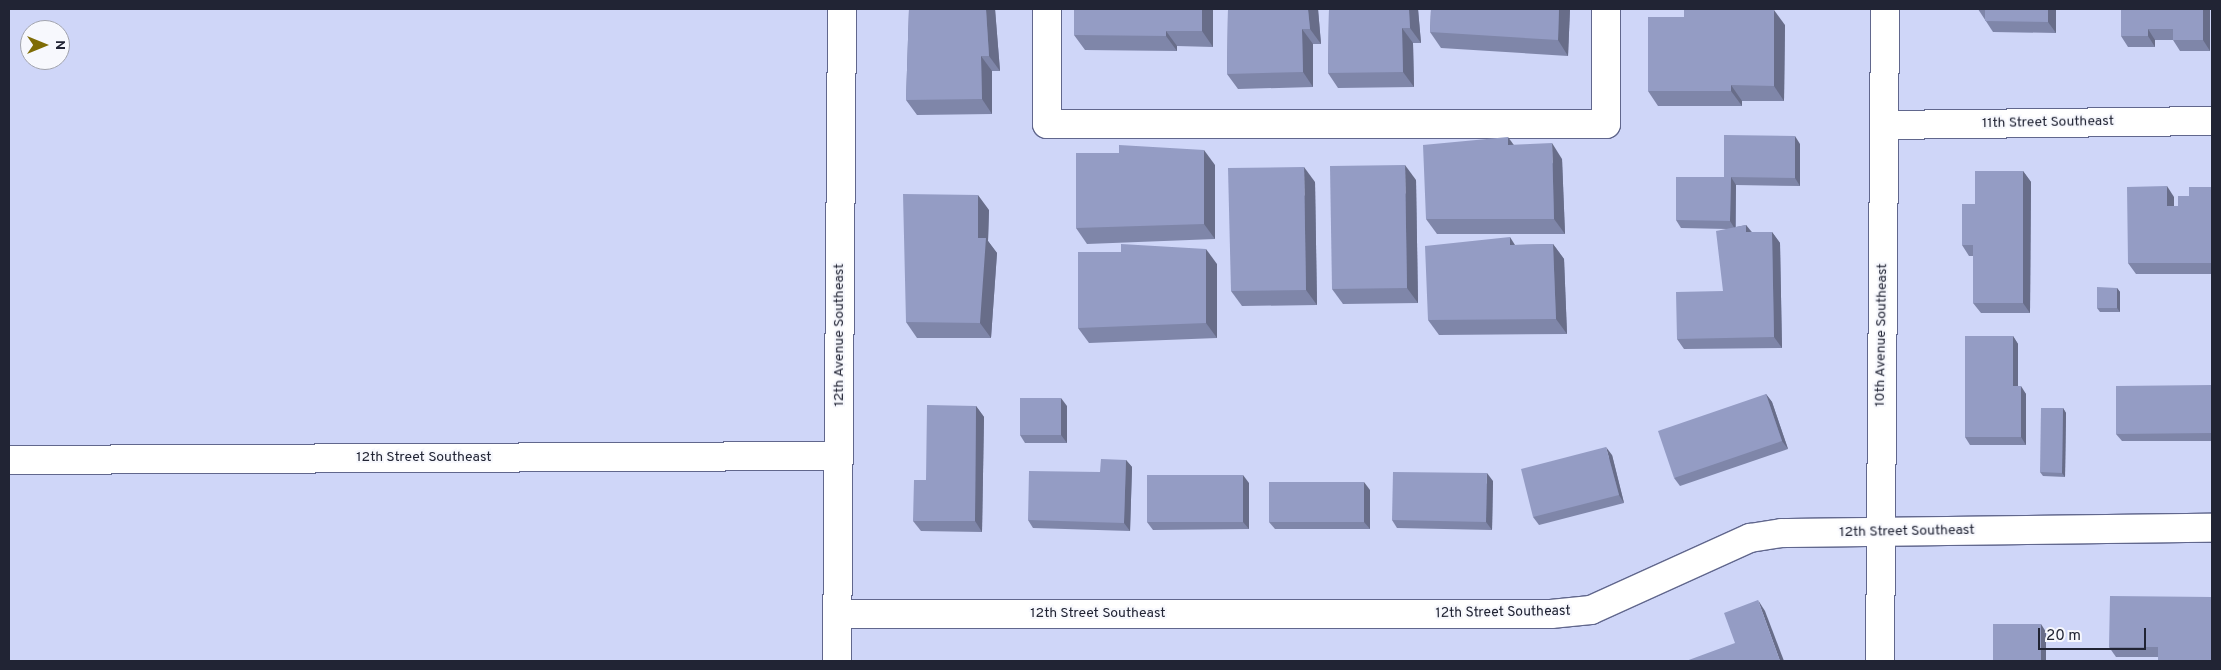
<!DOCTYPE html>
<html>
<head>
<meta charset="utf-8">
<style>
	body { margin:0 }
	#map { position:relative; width:2221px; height:670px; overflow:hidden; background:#cfd6f8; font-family:Overpass,sans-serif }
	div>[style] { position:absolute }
	.roads { filter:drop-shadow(1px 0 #61678d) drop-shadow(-1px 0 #61678d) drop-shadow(0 1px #61678d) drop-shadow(0 -1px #61678d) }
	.minor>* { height:28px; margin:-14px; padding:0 14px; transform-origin:14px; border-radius:14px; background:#fff }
	.wall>* { inset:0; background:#7f86a9 }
	.shaded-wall>* { inset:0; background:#686d89 }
	.building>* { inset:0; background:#949cc4 }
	span { translate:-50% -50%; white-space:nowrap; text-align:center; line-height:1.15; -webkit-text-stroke:4px #f7f8fd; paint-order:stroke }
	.street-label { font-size:14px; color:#212434 }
	.frame { position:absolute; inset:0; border:10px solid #212434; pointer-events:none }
	.north { position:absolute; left:20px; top:20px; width:50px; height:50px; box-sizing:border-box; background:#f7f8fd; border:1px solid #a1a3ad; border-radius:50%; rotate:90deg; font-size:14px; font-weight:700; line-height:20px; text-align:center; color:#212434 }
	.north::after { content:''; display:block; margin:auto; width:18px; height:22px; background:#7f6c06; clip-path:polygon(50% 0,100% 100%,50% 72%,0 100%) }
	.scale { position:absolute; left:2038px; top:628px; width:108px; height:22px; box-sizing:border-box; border:2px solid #212434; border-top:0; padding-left:6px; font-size:15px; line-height:18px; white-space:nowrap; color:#212434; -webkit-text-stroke:4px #f7f8fd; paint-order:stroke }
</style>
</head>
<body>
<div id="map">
	<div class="roads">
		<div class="minor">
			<i style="left:1047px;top:9px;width:115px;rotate:90deg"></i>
			<i style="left:1047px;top:124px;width:559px"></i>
			<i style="left:1606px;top:124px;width:115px;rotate:-90deg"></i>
			<i style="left:1884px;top:125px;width:328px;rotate:-0.7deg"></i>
			<i style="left:9px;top:460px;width:830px;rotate:-0.28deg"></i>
			<i style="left:837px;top:614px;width:714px"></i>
			<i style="left:1551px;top:614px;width:40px;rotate:-5.7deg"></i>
			<i style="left:1591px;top:610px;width:175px;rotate:-24.4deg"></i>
			<i style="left:1750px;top:538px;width:32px;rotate:-9deg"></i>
			<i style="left:1782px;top:533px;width:430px;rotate:-0.7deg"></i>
			<i style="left:837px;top:661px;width:652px;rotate:-89.56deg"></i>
			<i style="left:1880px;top:661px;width:652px;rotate:-89.56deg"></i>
		</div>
	</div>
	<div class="wall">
		<i style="clip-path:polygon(909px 9px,995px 9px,1000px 71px,992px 71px,992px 114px,917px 115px,906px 100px)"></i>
		<i style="clip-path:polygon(1074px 9px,1213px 9px,1213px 47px,1177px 46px,1177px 51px,1085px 50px,1074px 35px)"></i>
		<i style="clip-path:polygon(1228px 9px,1318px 9px,1321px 44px,1313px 44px,1313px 87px,1238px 89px,1227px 74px)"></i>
		<i style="clip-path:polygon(1329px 9px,1418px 9px,1421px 43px,1413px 43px,1414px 87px,1338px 88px,1328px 73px)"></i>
		<i style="clip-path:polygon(1431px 9px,1570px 9px,1568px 56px,1441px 48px,1430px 32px)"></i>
		<i style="clip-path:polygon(1978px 9px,2056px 9px,2056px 33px,1993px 32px)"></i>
		<i style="clip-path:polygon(2210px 9px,2210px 51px,2180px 51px,2173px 40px,2155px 40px,2155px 47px,2128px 47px,2121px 36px)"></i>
		<i style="clip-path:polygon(1785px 25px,1784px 101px,1742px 101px,1742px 106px,1658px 106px,1648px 91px)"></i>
		<i style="clip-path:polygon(1800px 144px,1800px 186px,1736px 185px,1736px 227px,1746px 225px,1752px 232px,1772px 232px,1780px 243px,1782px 348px,1684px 349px,1677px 339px,1723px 291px,1727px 229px,1681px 228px,1676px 220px,1724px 177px)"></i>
		<i style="clip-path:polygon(1562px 159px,1565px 234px,1437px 234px,1426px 219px)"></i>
		<i style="clip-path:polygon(1215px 165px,1215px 239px,1087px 244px,1076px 228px)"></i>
		<i style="clip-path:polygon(2023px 171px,2031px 182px,2030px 313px,1981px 313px,1973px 303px,1973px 256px,1969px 256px,1962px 245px,1975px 204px)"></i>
		<i style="clip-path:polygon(1416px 180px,1418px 303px,1343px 304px,1332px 289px)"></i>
		<i style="clip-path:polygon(1315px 182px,1317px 305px,1242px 306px,1231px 291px)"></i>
		<i style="clip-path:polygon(2212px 187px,2212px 274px,2136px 274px,2128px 263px,2174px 197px,2174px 206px,2178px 206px,2189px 196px)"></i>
		<i style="clip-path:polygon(989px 210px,988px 241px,997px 253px,991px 338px,917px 338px,906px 322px)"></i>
		<i style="clip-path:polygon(1553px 244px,1564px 259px,1567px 334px,1439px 335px,1428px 320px,1515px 245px)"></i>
		<i style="clip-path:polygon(1217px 264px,1217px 338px,1089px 343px,1078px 328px)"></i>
		<i style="clip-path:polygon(2117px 288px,2120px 292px,2120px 312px,2100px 312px,2097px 308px)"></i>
		<i style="clip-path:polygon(2013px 336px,2018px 344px,2018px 386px,2026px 394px,2026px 445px,1970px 445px,1965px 437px)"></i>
		<i style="clip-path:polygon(2212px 385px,2212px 441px,2122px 441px,2116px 434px)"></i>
		<i style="clip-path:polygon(1766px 394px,1772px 402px,1788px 449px,1680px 486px,1674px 478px)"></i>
		<i style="clip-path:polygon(976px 406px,984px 417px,982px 532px,921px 531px,913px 521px,926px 480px)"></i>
		<i style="clip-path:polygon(1067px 406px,1067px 443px,1025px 443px,1020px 435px)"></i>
		<i style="clip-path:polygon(2063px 408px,2066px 413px,2065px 477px,2043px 476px,2040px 472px)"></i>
		<i style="clip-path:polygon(1612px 455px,1624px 503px,1539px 525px,1533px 517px)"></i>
		<i style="clip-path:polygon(1126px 460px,1132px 467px,1130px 531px,1033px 528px,1028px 520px,1100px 472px)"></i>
		<i style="clip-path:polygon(1493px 481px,1492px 530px,1397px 528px,1392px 520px)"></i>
		<i style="clip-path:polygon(1249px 483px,1249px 529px,1153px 530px,1147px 522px)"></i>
		<i style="clip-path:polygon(1370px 490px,1370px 529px,1275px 529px,1269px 522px)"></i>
		<i style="clip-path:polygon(2212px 597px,2158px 657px,2116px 657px,2109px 647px)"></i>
	</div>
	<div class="shaded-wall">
		<i style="clip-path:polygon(986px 9px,995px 9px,1000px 71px,989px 56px)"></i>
		<i style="clip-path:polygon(1202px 9px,1213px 9px,1213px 47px,1202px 31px)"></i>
		<i style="clip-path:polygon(1308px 9px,1318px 9px,1321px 44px,1310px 29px)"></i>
		<i style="clip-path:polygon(1409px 9px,1418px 9px,1421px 43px,1410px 28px)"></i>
		<i style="clip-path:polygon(1559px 9px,1570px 9px,1568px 56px,1558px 40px)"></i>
		<i style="clip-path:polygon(2048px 9px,2056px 9px,2056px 33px,2048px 22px)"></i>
		<i style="clip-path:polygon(2203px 9px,2210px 9px,2210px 51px,2203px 40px)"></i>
		<i style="clip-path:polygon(1774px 10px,1785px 25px,1784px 101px,1774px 86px)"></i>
		<i style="clip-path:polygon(1402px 28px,1413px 43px,1414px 87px,1403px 72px)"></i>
		<i style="clip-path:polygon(1302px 29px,1313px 44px,1313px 87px,1303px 72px)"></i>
		<i style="clip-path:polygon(2148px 29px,2155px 40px,2155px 47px,2148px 36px)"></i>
		<i style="clip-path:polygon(1166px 31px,1177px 46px,1177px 51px,1166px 36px)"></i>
		<i style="clip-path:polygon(981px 56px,992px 71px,992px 114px,982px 99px)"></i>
		<i style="clip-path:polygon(1731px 85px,1742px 101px,1742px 106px,1731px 91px)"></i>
		<i style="clip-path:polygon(1795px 136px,1800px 144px,1800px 186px,1795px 178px)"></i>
		<i style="clip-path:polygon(1508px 137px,1519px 152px,1508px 145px)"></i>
		<i style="clip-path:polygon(1552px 143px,1562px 159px,1565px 234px,1554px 219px)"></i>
		<i style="clip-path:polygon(1204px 150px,1215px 165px,1215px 239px,1204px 224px)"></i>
		<i style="clip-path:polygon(1405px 165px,1416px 180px,1418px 303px,1407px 288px)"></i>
		<i style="clip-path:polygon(1304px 167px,1315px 182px,1317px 305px,1306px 290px)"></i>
		<i style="clip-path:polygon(2023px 171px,2031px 182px,2030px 313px,2023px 303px)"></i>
		<i style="clip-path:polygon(1731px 177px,1736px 185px,1735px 229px,1730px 221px)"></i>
		<i style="clip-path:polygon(2167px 186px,2174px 197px,2174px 217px,2167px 206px)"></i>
		<i style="clip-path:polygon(978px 195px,989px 210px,988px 241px,997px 253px,991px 338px,980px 323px,978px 238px)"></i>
		<i style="clip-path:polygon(1746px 225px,1754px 236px,1746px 232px)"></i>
		<i style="clip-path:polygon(1772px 232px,1780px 243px,1782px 348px,1774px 337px)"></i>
		<i style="clip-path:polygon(1510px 237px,1520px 253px,1510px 245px)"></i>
		<i style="clip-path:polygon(1553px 244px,1564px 259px,1567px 334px,1556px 319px)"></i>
		<i style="clip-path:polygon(1206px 249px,1217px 264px,1217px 338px,1206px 323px)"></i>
		<i style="clip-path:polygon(2117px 288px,2120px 292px,2120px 312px,2117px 308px)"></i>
		<i style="clip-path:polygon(2013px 336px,2018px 344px,2018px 394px,2013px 386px)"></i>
		<i style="clip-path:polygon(2021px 386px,2026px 394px,2026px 445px,2021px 437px)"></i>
		<i style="clip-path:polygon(1766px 394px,1772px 402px,1788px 449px,1782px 441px)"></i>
		<i style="clip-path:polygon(1061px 398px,1067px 406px,1067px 443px,1061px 435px)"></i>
		<i style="clip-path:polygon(976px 406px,984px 417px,982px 532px,975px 521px)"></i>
		<i style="clip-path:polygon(2063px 408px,2066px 413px,2065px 477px,2062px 473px)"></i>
		<i style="clip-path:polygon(1606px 447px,1612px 455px,1624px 503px,1619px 495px)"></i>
		<i style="clip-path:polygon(1126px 460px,1132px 467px,1130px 531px,1124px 523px)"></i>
		<i style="clip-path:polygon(1487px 473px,1493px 481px,1492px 530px,1486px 522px)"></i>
		<i style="clip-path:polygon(1243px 475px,1249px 483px,1249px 529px,1243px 522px)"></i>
		<i style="clip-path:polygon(1364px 482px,1370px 490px,1370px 529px,1364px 522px)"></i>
		<i style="clip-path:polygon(1758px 600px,1765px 611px,1784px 661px,1780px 661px)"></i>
		<i style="clip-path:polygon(2041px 624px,2046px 632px,2046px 661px,2041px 661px)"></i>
	</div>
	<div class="building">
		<i style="clip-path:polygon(909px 9px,986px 9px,989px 56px,981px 56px,982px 99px,906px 100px)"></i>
		<i style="clip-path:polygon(1074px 9px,1202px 9px,1202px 31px,1166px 31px,1166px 36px,1074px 35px)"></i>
		<i style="clip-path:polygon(1228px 9px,1308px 9px,1310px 29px,1302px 29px,1303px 72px,1227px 74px)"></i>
		<i style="clip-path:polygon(1329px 9px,1409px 9px,1410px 28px,1402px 28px,1403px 72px,1328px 73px)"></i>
		<i style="clip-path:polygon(1431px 9px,1559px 9px,1558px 40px,1430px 32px)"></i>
		<i style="clip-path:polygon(1684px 9px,1774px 10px,1774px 86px,1731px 85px,1731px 91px,1648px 91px,1648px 17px,1684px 17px)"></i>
		<i style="clip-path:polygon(1978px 9px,2048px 9px,2048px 22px,1985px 21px,1985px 9px)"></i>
		<i style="clip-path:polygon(2121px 9px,2203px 9px,2203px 40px,2173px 40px,2173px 29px,2148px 29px,2148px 36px,2121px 36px)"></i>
		<i style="clip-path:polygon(1724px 135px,1795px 136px,1795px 178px,1731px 177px,1730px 221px,1676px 220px,1676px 177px,1724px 177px)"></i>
		<i style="clip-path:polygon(1508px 137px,1508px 145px,1552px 143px,1554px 219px,1426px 219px,1423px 145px)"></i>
		<i style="clip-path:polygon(1119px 145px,1204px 150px,1204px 224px,1076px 228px,1076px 153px,1119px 153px)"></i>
		<i style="clip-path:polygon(1405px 165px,1407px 288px,1332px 289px,1330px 166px)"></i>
		<i style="clip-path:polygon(1304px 167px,1306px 290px,1231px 291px,1228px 168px)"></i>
		<i style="clip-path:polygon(1975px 171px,2023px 171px,2023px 303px,1973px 303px,1973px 245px,1962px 245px,1962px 204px,1975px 204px)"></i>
		<i style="clip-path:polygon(2167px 186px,2167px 206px,2178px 206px,2178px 196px,2189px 196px,2189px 187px,2212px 187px,2212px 263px,2128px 263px,2127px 187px)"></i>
		<i style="clip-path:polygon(903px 194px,978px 195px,978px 238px,986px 238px,980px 323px,906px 322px)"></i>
		<i style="clip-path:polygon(1746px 225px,1746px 232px,1772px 232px,1774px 337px,1677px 339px,1676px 292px,1723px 291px,1716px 231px)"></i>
		<i style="clip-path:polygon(1510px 237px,1510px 245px,1553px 244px,1556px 319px,1428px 320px,1425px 246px)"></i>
		<i style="clip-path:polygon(1121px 244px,1206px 249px,1206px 323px,1078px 328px,1078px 252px,1121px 252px)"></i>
		<i style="clip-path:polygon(2097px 287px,2117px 288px,2117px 308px,2097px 308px)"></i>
		<i style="clip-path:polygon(1965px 336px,2013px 336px,2013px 386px,2021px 386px,2021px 437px,1965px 437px)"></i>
		<i style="clip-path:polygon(2212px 385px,2212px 433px,2116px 434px,2116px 386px)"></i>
		<i style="clip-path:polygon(1766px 394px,1782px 441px,1674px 478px,1658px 431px)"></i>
		<i style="clip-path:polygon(1020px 398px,1061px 398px,1061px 435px,1020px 435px)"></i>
		<i style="clip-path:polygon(927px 405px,976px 406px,975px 521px,913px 521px,914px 480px,926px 480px)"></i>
		<i style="clip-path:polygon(2041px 408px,2063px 408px,2062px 473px,2040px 472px)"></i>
		<i style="clip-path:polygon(1606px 447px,1619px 495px,1533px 517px,1521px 469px)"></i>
		<i style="clip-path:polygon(1101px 459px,1126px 460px,1124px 523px,1028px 520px,1029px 471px,1100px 472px)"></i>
		<i style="clip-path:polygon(1393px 472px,1487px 473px,1486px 522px,1392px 520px)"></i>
		<i style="clip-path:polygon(1147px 475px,1243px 475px,1243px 522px,1147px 522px)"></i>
		<i style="clip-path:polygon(1269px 482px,1364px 482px,1364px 522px,1269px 522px)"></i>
		<i style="clip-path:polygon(2110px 596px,2212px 597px,2212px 661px,2158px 661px,2158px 647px,2109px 647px)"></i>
		<i style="clip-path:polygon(1758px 600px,1780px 661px,1686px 661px,1735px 643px,1724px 613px)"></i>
		<i style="clip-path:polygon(1993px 624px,2041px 624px,2041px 661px,1993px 661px)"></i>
	</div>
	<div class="street-label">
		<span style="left:2048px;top:123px;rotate:-1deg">11th Street Southeast</span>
		<span style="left:840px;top:335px;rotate:-90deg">12th Avenue Southeast</span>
		<span style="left:1882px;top:335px;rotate:-89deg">10th Avenue Southeast</span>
		<span style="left:424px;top:458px">12th Street Southeast</span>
		<span style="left:1907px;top:532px;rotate:-1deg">12th Street Southeast</span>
		<span style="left:1503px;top:613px;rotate:-1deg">12th Street Southeast</span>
		<span style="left:1098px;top:614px">12th Street Southeast</span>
	</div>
	<div class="frame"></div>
	<div class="north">N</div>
	<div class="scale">20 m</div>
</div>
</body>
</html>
